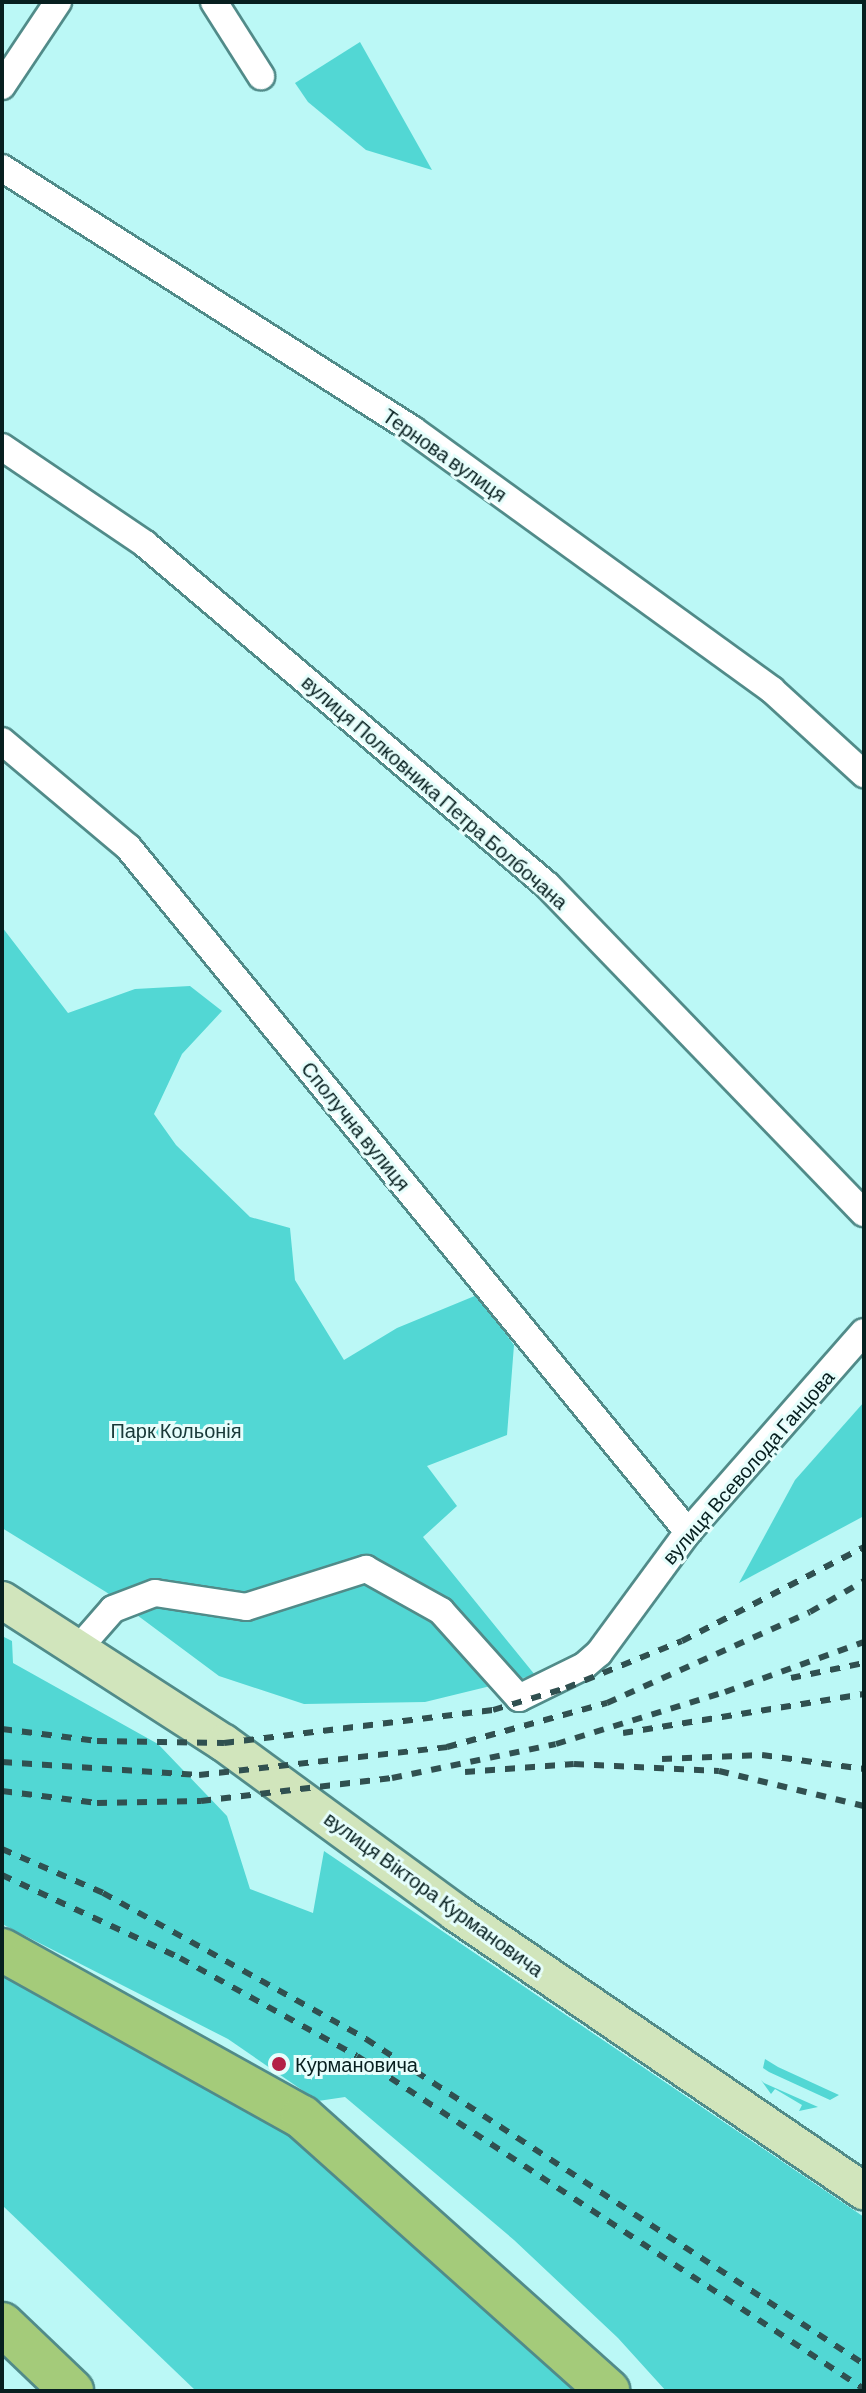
<!DOCTYPE html>
<html>
<head>
<meta charset="utf-8">
<style>
	body { margin:0 }
	#map { position:relative; width:866px; height:2393px; overflow:hidden; background:#bbf8f6; font-family:Barlow,sans-serif }
	div>[style] { position:absolute }
	.green>* { inset:0; background:#52d7d4 }
	.roads { filter:drop-shadow(2px 0 #518b89) drop-shadow(-2px 0 #518b89) drop-shadow(0 2px #518b89) drop-shadow(0 -2px #518b89) }
	.street>* { height:26px; margin:-13px; padding:0 13px; transform-origin:13px; border-radius:13px; background:#fff }
	.secondary>* { height:36px; margin:-18px; padding:0 18px; transform-origin:18px; border-radius:18px; background:#d1e5bc }
	.primary>* { height:42px; margin:-21px; padding:0 21px; transform-origin:21px; border-radius:21px; background:#a4cb7a }
	.rail>* { height:6px; margin-top:-3px; transform-origin:0; background:repeating-linear-gradient(90deg,#305050 0 10px,transparent 0 20px) }
	.dots>* { width:22px; height:22px; translate:-50% -50%; box-sizing:border-box; border:4px solid #e6fefc; border-radius:50% }
	span { translate:-50% -50%; white-space:nowrap; text-align:center; line-height:1.15; -webkit-text-stroke:6px #e6fefc; paint-order:stroke }
	.street-label { font-size:20px; color:#071f1f }
	.park-label { font-size:20px; color:#183938 }
	.poi-label { font-size:20px; color:#071f1f }
	.left { translate:0 -50%; text-align:left }
	.frame { position:absolute; inset:0; border:4px solid #071f1f; pointer-events:none }
</style>
</head>
<body>
<div id="map">
	<div class="green">
		<i style="clip-path:polygon(360px 42px,432px 170px,366px 150px,308px 102px,295px 83px)"></i>
		<i style="clip-path:polygon(2px 927px,68px 1013px,135px 989px,190px 986px,222px 1011px,182px 1054px,154px 1114px,176px 1145px,250px 1217px,290px 1228px,295px 1280px,344px 1360px,397px 1328px,477px 1295px,514px 1345px,507px 1435px,427px 1466px,457px 1506px,423px 1537px,535px 1675px,425px 1702px,304px 1704px,219px 1676px,106px 1592px,2px 1528px)"></i>
		<i style="clip-path:polygon(864px 1402px,864px 1516px,739px 1583px,795px 1480px)"></i>
		<i style="clip-path:polygon(2px 1636px,12px 1641px,13px 1663px,158px 1744px,227px 1816px,250px 1889px,313px 1913px,324px 1851px,864px 2217px,864px 2391px,666px 2391px,618px 2338px,514px 2240px,345px 2097px,318px 2101px,228px 2039px,2px 1924px)"></i>
		<i style="clip-path:polygon(2px 1975px,284px 2130px,581px 2391px,196px 2391px,2px 2205px)"></i>
		<i style="clip-path:polygon(765px 2059px,778px 2067px,839px 2095px,830px 2100px,769px 2072px,763px 2068px)"></i>
		<i style="clip-path:polygon(761px 2080px,764px 2083px,818px 2107px,799px 2111px,802px 2105px,775px 2089px,771px 2094px)"></i>
	</div>
	<div class="roads">
		<div class="street">
			<i style="left:214px;top:2px;width:88px;rotate:57.6deg"></i>
			<i style="left:2px;top:86px;width:101px;rotate:-56.3deg"></i>
			<i style="left:2px;top:168px;width:487px;rotate:32.5deg"></i>
			<i style="left:413px;top:430px;width:443px;rotate:35.9deg"></i>
			<i style="left:772px;top:690px;width:125px;rotate:42.4deg"></i>
			<i style="left:2px;top:447px;width:173px;rotate:34.1deg"></i>
			<i style="left:145px;top:544px;width:527px;rotate:40.31deg"></i>
			<i style="left:547px;top:885px;width:456px;rotate:46deg"></i>
			<i style="left:2px;top:741px;width:165px;rotate:40.1deg"></i>
			<i style="left:128px;top:847px;width:885px;rotate:50.73deg"></i>
			<i style="left:78px;top:1649px;width:53px;rotate:-48.8deg"></i>
			<i style="left:113px;top:1609px;width:45px;rotate:-20.9deg"></i>
			<i style="left:155px;top:1593px;width:92px;rotate:8.7deg"></i>
			<i style="left:246px;top:1607px;width:126px;rotate:-17.6deg"></i>
			<i style="left:366px;top:1569px;width:86px;rotate:29.2deg"></i>
			<i style="left:441px;top:1611px;width:117px;rotate:48.1deg"></i>
			<i style="left:519px;top:1698px;width:72px;rotate:-26.2deg"></i>
			<i style="left:584px;top:1666px;width:20px;rotate:-41deg"></i>
			<i style="left:599px;top:1653px;width:150px;rotate:-53.7deg"></i>
			<i style="left:688px;top:1532px;width:266px;rotate:-48.7deg"></i>
		</div>
		<div class="secondary">
			<i style="left:2px;top:1600px;width:264px;rotate:32.8deg"></i>
			<i style="left:224px;top:1743px;width:288px;rotate:36.2deg"></i>
			<i style="left:456px;top:1913px;width:494px;rotate:34.3deg"></i>
		</div>
		<div class="primary">
			<i style="left:2px;top:1950px;width:343px;rotate:29.1deg"></i>
			<i style="left:302px;top:2117px;width:411px;rotate:41.8deg"></i>
			<i style="left:2px;top:2324px;width:97px;rotate:43.7deg"></i>
		</div>
	</div>
	<div class="rail">
		<i style="left:791px;top:1678px;width:75px;rotate:-11.6deg"></i>
		<i style="left:2px;top:1729px;width:96px;rotate:7.2deg"></i>
		<i style="left:97px;top:1741px;width:127px;rotate:0.9deg"></i>
		<i style="left:224px;top:1743px;width:271px;rotate:-7deg"></i>
		<i style="left:493px;top:1710px;width:76px;rotate:-16.8deg"></i>
		<i style="left:566px;top:1688px;width:125px;rotate:-22.1deg"></i>
		<i style="left:682px;top:1641px;width:205px;rotate:-27.3deg"></i>
		<i style="left:623px;top:1733px;width:244px;rotate:-9.2deg"></i>
		<i style="left:662px;top:1759px;width:100px;rotate:-2.3deg"></i>
		<i style="left:762px;top:1755px;width:103px;rotate:7.8deg"></i>
		<i style="left:2px;top:1762px;width:197px;rotate:3.8deg"></i>
		<i style="left:199px;top:1775px;width:250px;rotate:-6.4deg"></i>
		<i style="left:447px;top:1747px;width:166px;rotate:-15.4deg"></i>
		<i style="left:607px;top:1703px;width:222px;rotate:-24.1deg"></i>
		<i style="left:810px;top:1612px;width:62px;rotate:-29.9deg"></i>
		<i style="left:465px;top:1772px;width:109px;rotate:-4.2deg"></i>
		<i style="left:574px;top:1764px;width:145px;rotate:2.8deg"></i>
		<i style="left:719px;top:1771px;width:149px;rotate:13.6deg"></i>
		<i style="left:2px;top:1791px;width:96px;rotate:7.2deg"></i>
		<i style="left:97px;top:1803px;width:104px;rotate:-1.1deg"></i>
		<i style="left:201px;top:1801px;width:192px;rotate:-6.9deg"></i>
		<i style="left:392px;top:1778px;width:167px;rotate:-11.7deg"></i>
		<i style="left:556px;top:1744px;width:177px;rotate:-17.1deg"></i>
		<i style="left:725px;top:1692px;width:148px;rotate:-19.8deg"></i>
		<i style="left:2px;top:1849px;width:110px;rotate:23.5deg"></i>
		<i style="left:103px;top:1893px;width:301px;rotate:29deg"></i>
		<i style="left:366px;top:2039px;width:595px;rotate:33.13deg"></i>
		<i style="left:2px;top:1875px;width:196px;rotate:25deg"></i>
		<i style="left:180px;top:1958px;width:202px;rotate:29deg"></i>
		<i style="left:357px;top:2056px;width:607px;rotate:33.3deg"></i>
	</div>
	<div class="dots">
		<i style="left:279px;top:2064px;background:#b32146"></i>
	</div>
	<div class="street-label">
		<span style="left:445px;top:455px;rotate:35deg">Тернова вулиця</span>
		<span style="left:435px;top:792px;rotate:41deg">вулиця Полковника Петра Болбочана</span>
		<span style="left:356px;top:1126px;rotate:51deg">Сполучна вулиця</span>
		<span style="left:748px;top:1467px;rotate:-49deg">вулиця Всеволода Ганцова</span>
		<span style="left:434px;top:1894px;rotate:36deg">вулиця Віктора Курмановича</span>
	</div>
	<div class="park-label">
		<span style="left:176px;top:1430px">Парк Кольонія</span>
	</div>
	<div class="poi-label">
		<span class="left" style="left:295px;top:2064px">Курмановича</span>
	</div>
	<div class="frame"></div>
</div>
</body>
</html>
